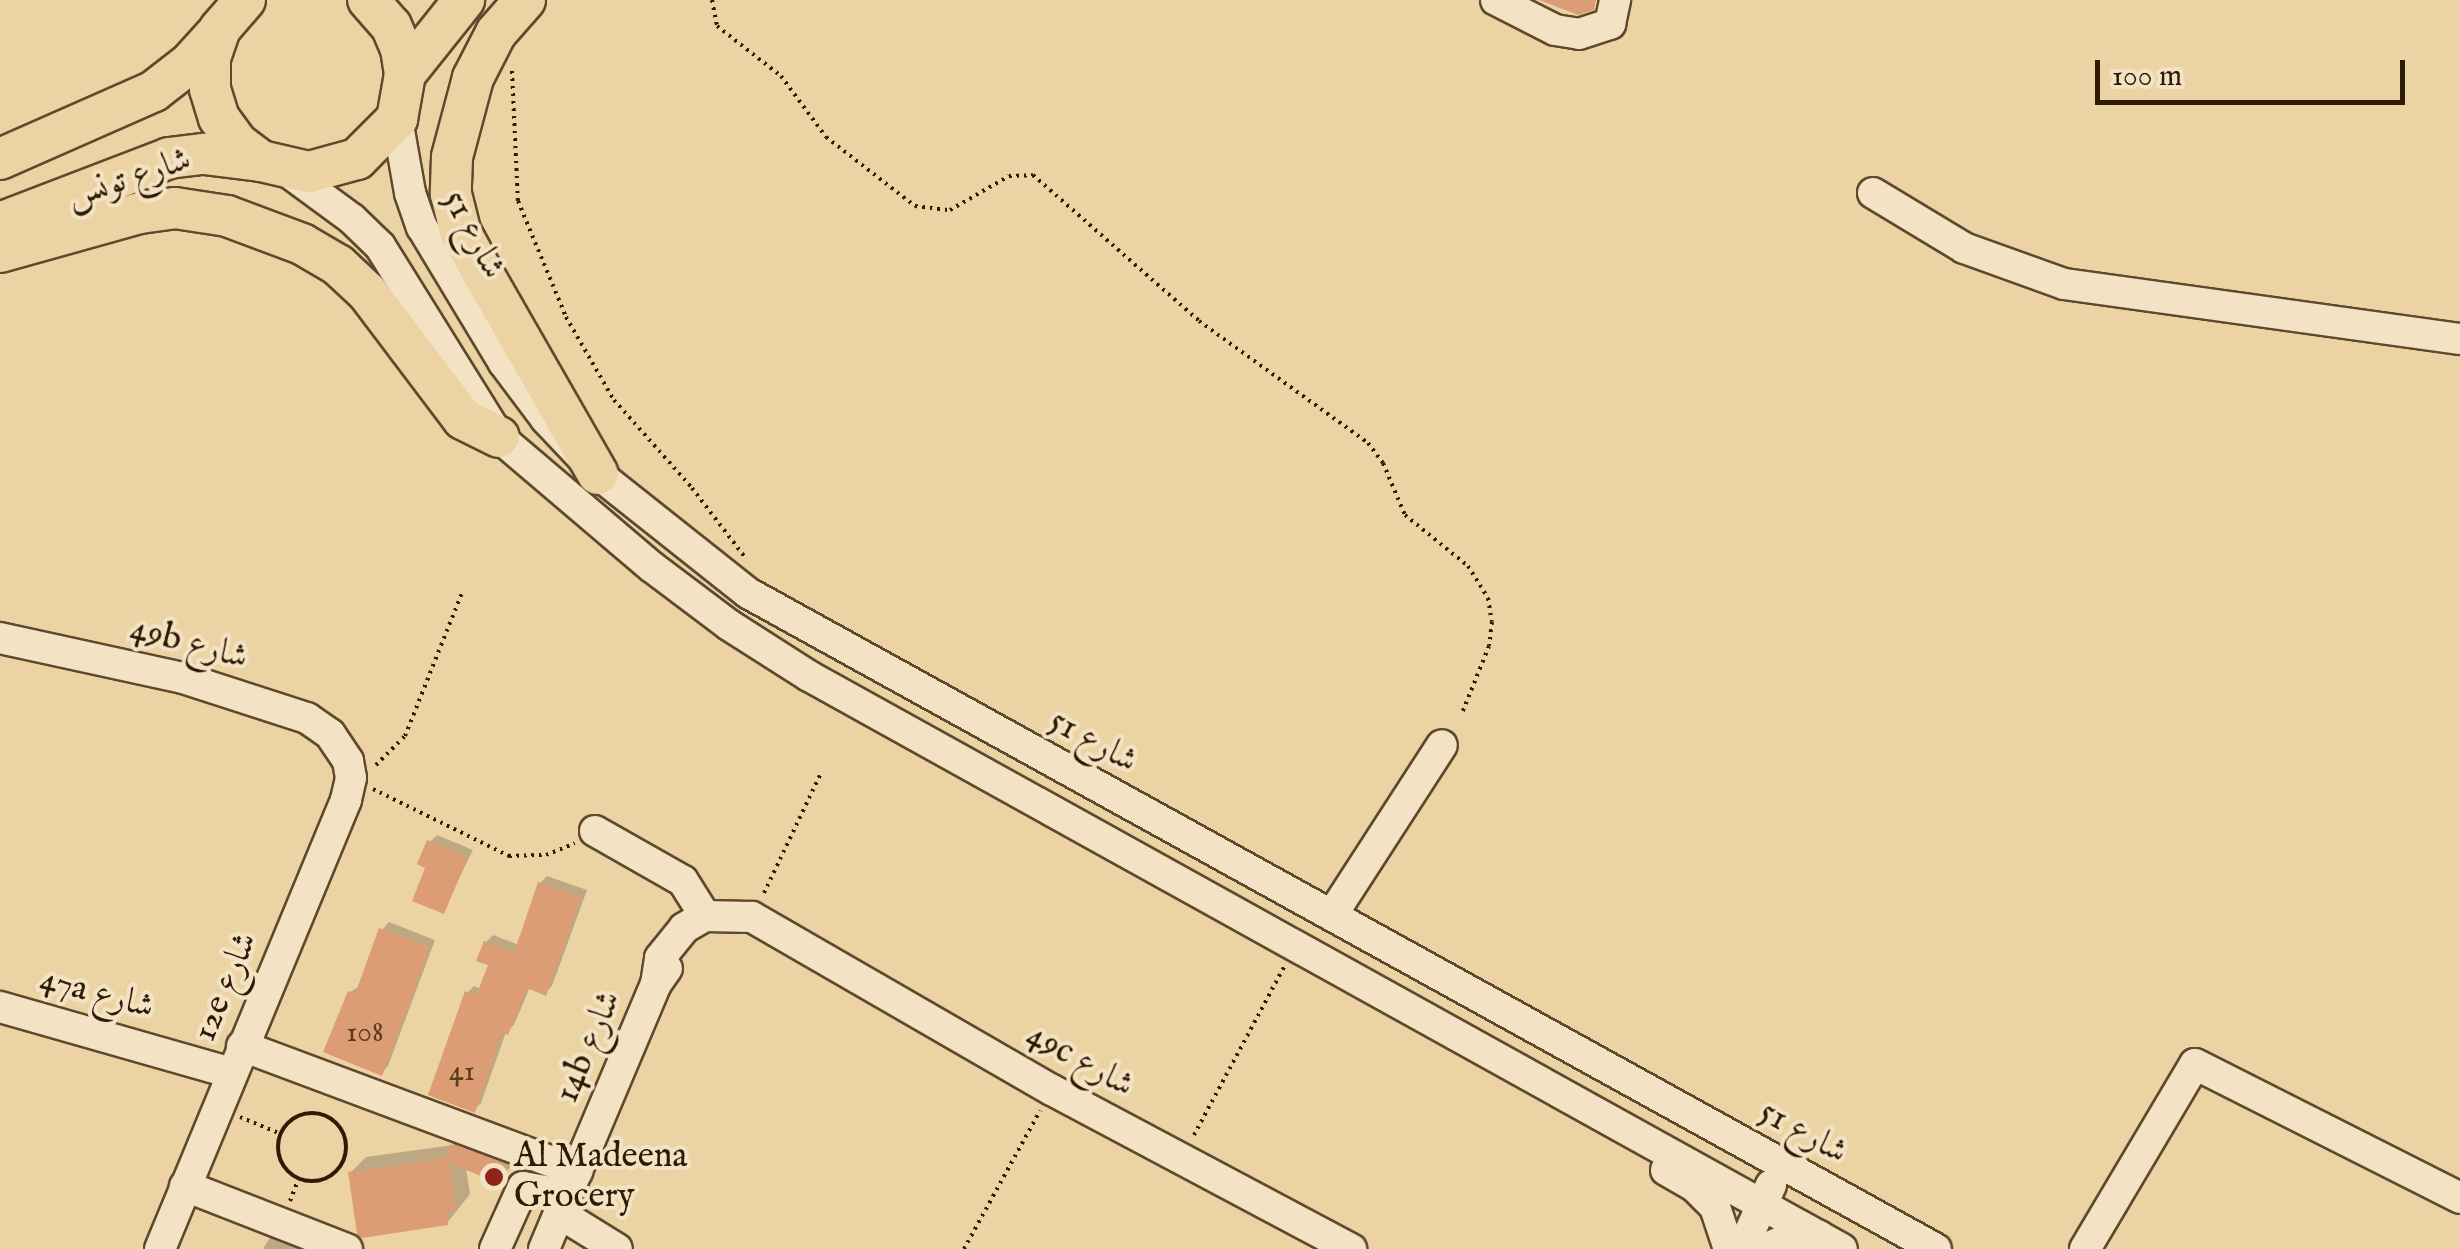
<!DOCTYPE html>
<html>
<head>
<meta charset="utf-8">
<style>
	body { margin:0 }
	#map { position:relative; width:2460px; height:1249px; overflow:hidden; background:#ecd3a3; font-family:"IM FELL English",Amiri,serif }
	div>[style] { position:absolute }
	.shadow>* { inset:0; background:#0003 }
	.building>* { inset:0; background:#dc9d74 }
	.path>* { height:4px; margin-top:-2px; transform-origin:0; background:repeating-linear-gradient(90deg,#2e1b04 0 2.5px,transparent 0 7.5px) }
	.path>.ring { margin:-2px; padding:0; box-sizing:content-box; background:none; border:4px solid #2e1b04; border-radius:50% }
	.roads { filter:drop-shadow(2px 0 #5e492c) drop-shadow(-2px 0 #5e492c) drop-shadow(0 2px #5e492c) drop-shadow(0 -2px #5e492c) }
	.minor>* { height:30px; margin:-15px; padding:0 15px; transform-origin:15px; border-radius:15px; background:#f3e2c3 }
	.major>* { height:40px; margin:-20px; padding:0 20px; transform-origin:20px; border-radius:20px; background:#ecd3a3 }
	.dots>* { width:28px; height:28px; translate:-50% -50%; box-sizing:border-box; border:5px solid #f3e2c3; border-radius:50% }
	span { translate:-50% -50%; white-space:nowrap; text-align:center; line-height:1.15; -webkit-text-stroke:8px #f3e2c3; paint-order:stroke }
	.number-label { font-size:30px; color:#5a3c20 }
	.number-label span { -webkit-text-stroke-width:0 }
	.street-label { font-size:35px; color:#2e1b04 }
	.poi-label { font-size:35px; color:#2e1b04 }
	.left { translate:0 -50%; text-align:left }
	.scale { position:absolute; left:2095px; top:60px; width:310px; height:45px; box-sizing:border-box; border:5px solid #2e1b04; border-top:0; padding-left:12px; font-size:30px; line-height:35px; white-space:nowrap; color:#2e1b04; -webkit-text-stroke:8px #f3e2c3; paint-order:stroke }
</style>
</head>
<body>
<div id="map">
	<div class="shadow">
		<i style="clip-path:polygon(437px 835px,473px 850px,443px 911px,429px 866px,430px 842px)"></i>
		<i style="clip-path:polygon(547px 876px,587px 890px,552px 986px,545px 993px,530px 987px,514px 1025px,506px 1032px,481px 1103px,474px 1110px,467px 993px,474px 986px,481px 989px,491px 964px,486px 942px,493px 935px,519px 945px,540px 883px)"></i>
		<i style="clip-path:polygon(389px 922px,435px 940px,388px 1066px,381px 1073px,350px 992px,360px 986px,382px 930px)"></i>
		<i style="clip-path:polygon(468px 1130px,519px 1149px,513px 1165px,497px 1180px,466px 1168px,470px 1194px,447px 1223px,351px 1172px,366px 1157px,453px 1145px)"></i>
		<i style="clip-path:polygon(274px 1231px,318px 1249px,263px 1249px)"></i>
	</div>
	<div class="building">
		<i style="clip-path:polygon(1539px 0,1596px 0,1594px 10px,1578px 15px)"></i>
		<i style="clip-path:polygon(427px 840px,468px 857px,444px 914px,412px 901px,425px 868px,417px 864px)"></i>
		<i style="clip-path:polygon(538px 882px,581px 897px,546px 996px,527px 988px,508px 1035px,502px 1033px,475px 1113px,428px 1095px,465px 991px,476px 996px,488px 965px,476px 961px,484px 941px,514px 953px)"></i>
		<i style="clip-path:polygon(379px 928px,430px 947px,382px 1076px,323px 1052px,348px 991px,355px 994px)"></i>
		<i style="clip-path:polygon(451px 1144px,506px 1164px,498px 1183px,449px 1163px,456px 1211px,447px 1213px,448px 1225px,362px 1238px,357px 1234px,348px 1172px,445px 1158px)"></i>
	</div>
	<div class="path">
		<i style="left:712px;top:0;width:26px;rotate:79deg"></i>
		<i style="left:717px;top:26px;width:81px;rotate:38deg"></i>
		<i style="left:781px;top:76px;width:76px;rotate:53.6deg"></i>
		<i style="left:826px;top:137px;width:113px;rotate:37.8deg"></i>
		<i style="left:915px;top:206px;width:35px;rotate:7deg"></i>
		<i style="left:950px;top:210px;width:68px;rotate:-30deg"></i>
		<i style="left:1009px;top:176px;width:24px;rotate:-2deg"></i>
		<i style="left:1033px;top:175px;width:221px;rotate:41.3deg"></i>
		<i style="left:1199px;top:321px;width:208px;rotate:35.8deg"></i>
		<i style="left:1368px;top:443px;width:25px;rotate:53deg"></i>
		<i style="left:1383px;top:463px;width:56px;rotate:67.1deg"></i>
		<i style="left:1405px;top:515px;width:81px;rotate:39deg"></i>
		<i style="left:1468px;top:566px;width:38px;rotate:58deg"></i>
		<i style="left:1488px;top:598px;width:24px;rotate:81deg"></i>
		<i style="left:1492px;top:622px;width:24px;rotate:97deg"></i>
		<i style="left:1489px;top:646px;width:72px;rotate:111.9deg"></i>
		<i style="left:512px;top:71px;width:130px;rotate:87.4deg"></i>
		<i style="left:518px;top:201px;width:126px;rotate:67.5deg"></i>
		<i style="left:566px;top:317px;width:96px;rotate:60deg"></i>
		<i style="left:614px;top:400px;width:118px;rotate:48.4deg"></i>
		<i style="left:692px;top:488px;width:86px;rotate:52.6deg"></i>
		<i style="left:376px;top:765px;width:41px;rotate:-45deg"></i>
		<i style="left:405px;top:736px;width:154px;rotate:-68.3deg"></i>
		<i style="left:373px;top:789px;width:152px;rotate:26.2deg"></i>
		<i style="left:509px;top:856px;width:37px;rotate:-2deg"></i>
		<i style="left:546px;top:855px;width:31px;rotate:-22deg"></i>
		<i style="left:764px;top:893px;width:131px;rotate:-64.6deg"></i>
		<i class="ring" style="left:278px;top:1113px;width:64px;height:64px"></i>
		<i style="left:240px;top:1117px;width:44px;rotate:22.5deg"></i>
		<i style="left:1194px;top:1135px;width:191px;rotate:-61.8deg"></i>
		<i style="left:290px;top:1201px;width:25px;rotate:-69deg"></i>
		<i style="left:964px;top:1249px;width:158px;rotate:-61.2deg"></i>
	</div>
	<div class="roads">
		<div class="minor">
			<i style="left:1496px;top:0;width:66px;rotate:27deg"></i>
			<i style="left:1555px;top:30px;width:24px;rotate:9deg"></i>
			<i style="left:1579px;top:34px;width:33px;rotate:-18deg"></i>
			<i style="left:1610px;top:24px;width:25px;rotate:-78deg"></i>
			<i style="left:397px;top:119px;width:75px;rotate:80deg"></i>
			<i style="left:410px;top:193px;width:36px;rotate:71deg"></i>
			<i style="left:422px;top:227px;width:159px;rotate:58.9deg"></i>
			<i style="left:504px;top:363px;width:70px;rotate:53.1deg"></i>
			<i style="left:546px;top:419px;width:76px;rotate:46.6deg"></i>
			<i style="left:598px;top:474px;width:191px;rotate:38.4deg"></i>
			<i style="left:748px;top:593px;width:1357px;rotate:28.91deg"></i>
			<i style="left:284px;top:169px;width:84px;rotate:36.3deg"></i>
			<i style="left:352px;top:219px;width:39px;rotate:44deg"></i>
			<i style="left:380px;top:246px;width:225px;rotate:58.1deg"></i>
			<i style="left:499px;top:437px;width:201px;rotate:40.4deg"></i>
			<i style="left:652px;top:567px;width:96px;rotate:37deg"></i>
			<i style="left:729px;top:625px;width:95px;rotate:32.5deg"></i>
			<i style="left:809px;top:676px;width:1181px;rotate:29.02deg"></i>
			<i style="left:1873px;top:193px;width:106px;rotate:31.1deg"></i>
			<i style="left:1964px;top:248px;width:106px;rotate:19.8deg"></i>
			<i style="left:2064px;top:284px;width:400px;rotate:7.9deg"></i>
			<i style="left:0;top:638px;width:187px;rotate:12.3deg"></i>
			<i style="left:183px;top:678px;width:130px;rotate:17.9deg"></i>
			<i style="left:307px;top:718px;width:28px;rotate:35deg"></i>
			<i style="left:330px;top:734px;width:32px;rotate:56deg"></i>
			<i style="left:348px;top:761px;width:17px;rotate:80deg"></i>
			<i style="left:351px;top:778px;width:23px;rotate:103deg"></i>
			<i style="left:346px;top:800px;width:486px;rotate:112.5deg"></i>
			<i style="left:595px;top:831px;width:101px;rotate:29.6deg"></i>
			<i style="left:683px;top:881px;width:41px;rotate:57.8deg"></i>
			<i style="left:1332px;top:915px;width:202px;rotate:-57.1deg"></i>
			<i style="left:656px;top:984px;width:26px;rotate:-81deg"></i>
			<i style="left:660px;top:958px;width:38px;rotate:-51deg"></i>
			<i style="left:684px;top:928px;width:24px;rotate:-30deg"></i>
			<i style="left:705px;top:916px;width:47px;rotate:1.2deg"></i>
			<i style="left:752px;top:917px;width:346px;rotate:30deg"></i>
			<i style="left:1052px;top:1090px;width:339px;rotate:28deg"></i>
			<i style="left:0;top:1007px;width:240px;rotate:15.9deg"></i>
			<i style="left:242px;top:1046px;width:358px;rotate:20.5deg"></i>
			<i style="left:1666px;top:1170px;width:32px;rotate:30deg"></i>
			<i style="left:1694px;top:1186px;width:30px;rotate:45deg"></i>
			<i style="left:1715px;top:1207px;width:44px;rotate:71.6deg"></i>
			<i style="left:185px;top:1186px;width:174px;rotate:21.3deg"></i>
			<i style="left:559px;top:1213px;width:68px;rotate:31.8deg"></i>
			<i style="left:495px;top:1249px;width:68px;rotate:-65.7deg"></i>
			<i style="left:523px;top:1187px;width:45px;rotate:10.3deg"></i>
			<i style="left:544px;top:1249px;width:288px;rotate:-67.1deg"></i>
			<i style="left:656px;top:984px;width:19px;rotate:-55deg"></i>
			<i style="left:1742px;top:1249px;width:70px;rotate:-65.6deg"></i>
			<i style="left:1764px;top:1249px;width:26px;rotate:-23deg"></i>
			<i style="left:1788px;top:1239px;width:31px;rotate:-6deg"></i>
			<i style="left:2085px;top:1249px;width:215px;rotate:-59.3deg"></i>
			<i style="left:2195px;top:1064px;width:297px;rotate:26.8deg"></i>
		</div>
		<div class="major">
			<i style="left:245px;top:0;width:38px;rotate:131deg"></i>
			<i style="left:220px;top:29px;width:31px;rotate:109deg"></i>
			<i style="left:210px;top:58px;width:31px;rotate:90deg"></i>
			<i style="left:210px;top:89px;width:30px;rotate:73deg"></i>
			<i style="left:219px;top:118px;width:31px;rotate:54deg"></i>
			<i style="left:237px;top:143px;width:30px;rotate:37deg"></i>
			<i style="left:261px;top:161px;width:49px;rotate:12.9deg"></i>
			<i style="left:309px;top:172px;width:50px;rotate:-15.2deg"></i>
			<i style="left:357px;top:159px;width:57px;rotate:-45deg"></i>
			<i style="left:397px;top:119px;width:46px;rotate:-79.9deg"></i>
			<i style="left:405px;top:74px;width:25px;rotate:-99deg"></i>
			<i style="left:401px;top:49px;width:25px;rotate:-113deg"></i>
			<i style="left:391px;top:26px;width:35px;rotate:-131deg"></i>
			<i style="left:525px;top:0;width:44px;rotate:131.3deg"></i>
			<i style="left:496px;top:33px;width:51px;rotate:117.1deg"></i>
			<i style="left:473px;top:78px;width:82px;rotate:104.9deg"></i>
			<i style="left:452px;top:157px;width:37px;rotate:92deg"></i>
			<i style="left:451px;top:194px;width:38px;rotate:76deg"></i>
			<i style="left:460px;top:231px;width:44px;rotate:61.7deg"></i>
			<i style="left:481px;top:270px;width:235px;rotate:60.2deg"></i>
			<i style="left:405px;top:74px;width:95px;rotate:-51.4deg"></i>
			<i style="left:0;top:159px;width:168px;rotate:-23.8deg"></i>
			<i style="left:154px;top:91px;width:46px;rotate:-37.9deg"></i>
			<i style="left:190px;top:63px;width:42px;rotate:-47.9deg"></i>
			<i style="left:0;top:223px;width:181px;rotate:-21deg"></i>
			<i style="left:169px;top:158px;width:35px;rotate:-7deg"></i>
			<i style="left:204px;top:154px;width:57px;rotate:7deg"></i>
			<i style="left:0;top:252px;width:145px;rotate:-15.6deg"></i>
			<i style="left:140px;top:213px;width:35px;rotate:-8deg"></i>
			<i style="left:175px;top:208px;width:53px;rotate:8.7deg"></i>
			<i style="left:227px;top:216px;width:80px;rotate:20.5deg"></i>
			<i style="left:302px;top:244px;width:42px;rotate:30.3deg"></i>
			<i style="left:338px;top:265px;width:40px;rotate:43deg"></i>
			<i style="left:367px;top:292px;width:159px;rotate:52.9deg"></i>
			<i style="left:463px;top:419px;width:40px;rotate:26.6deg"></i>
		</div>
	</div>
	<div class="dots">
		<i style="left:494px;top:1177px;background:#8f2418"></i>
	</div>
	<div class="number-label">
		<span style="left:365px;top:1033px">108</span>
		<span style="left:462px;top:1072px">41</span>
	</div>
	<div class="street-label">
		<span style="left:129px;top:179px;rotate:-18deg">شارع تونس</span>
		<span style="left:473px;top:235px;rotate:62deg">شارع 51</span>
		<span style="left:189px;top:644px;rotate:15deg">49b شارع</span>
		<span style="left:1093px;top:742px;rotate:29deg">شارع 51</span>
		<span style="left:226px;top:987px;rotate:-67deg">12e شارع</span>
		<span style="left:97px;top:994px;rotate:15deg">47a شارع</span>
		<span style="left:589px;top:1047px;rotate:-67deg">14b شارع</span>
		<span style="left:1080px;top:1061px;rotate:29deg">49c شارع</span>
		<span style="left:1803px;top:1133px;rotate:29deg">شارع 51</span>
	</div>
	<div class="poi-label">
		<span class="left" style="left:514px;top:1177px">Al Madeena<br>Grocery</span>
	</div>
	<div class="scale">100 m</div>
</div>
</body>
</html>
